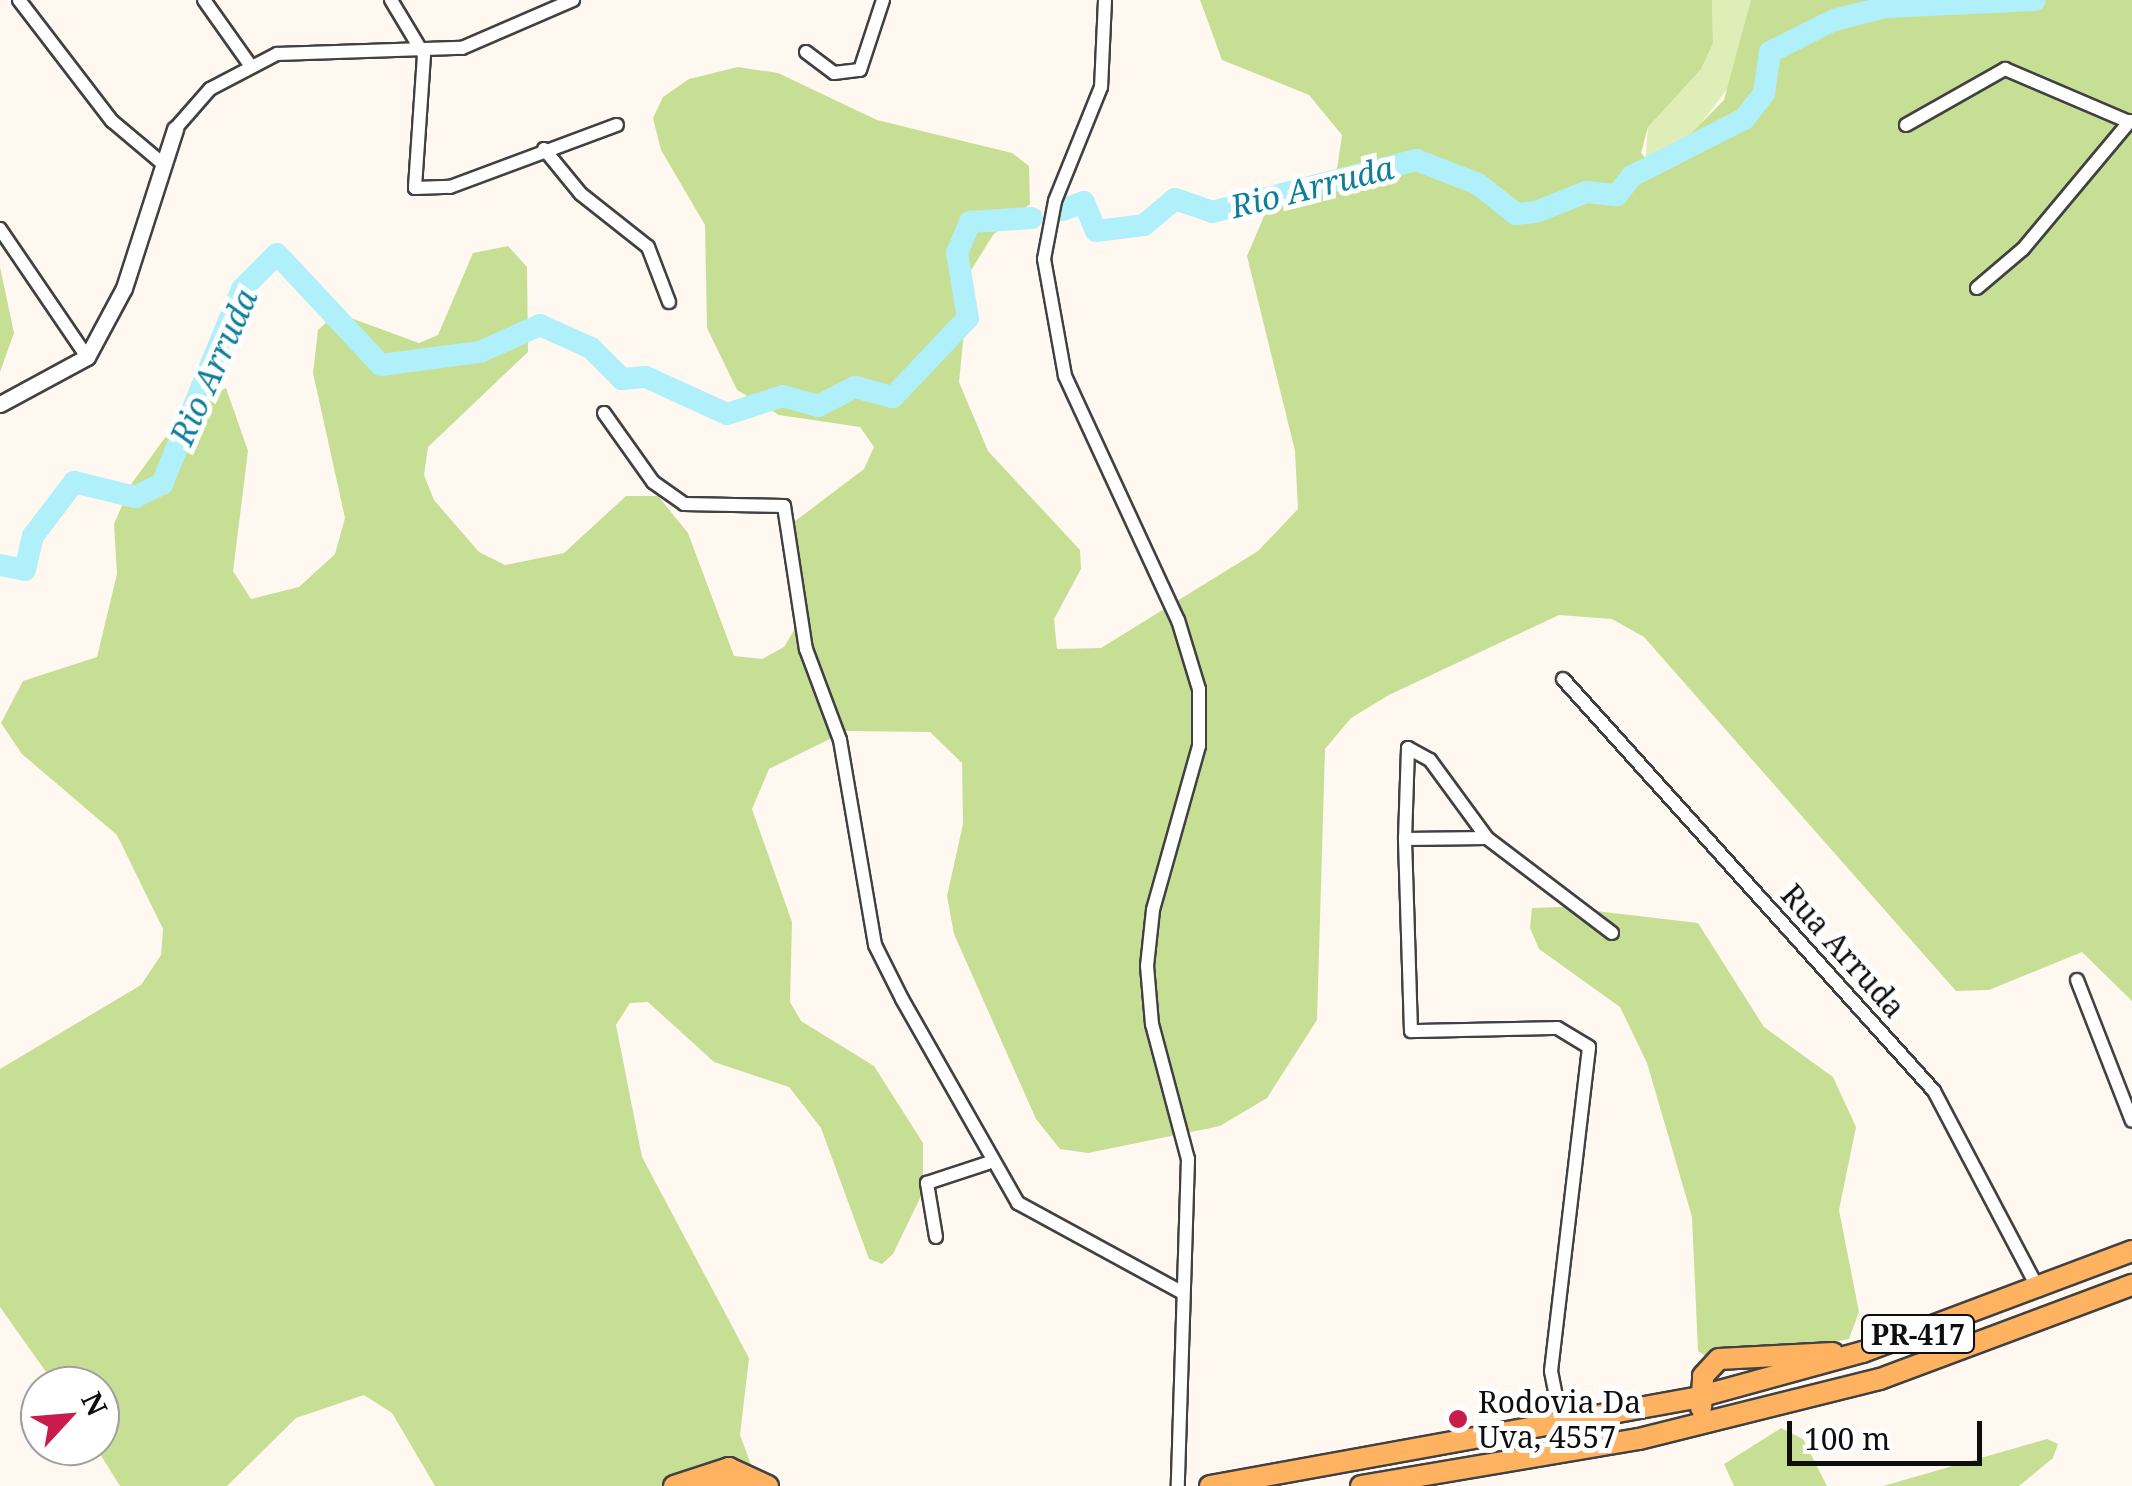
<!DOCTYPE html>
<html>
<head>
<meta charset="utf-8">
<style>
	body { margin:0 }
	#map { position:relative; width:2132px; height:1486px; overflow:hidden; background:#fff8f0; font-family:"Noto Serif",serif }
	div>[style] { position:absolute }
	.green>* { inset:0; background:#dfedb6 }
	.forest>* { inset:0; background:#c7df94 }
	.river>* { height:22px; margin:-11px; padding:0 11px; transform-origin:11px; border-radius:11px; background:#b0f0fb }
	.roads { filter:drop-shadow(2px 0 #414141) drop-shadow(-2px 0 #414141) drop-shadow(0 2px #414141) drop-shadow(0 -2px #414141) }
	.minor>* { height:12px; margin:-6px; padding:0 6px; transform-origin:6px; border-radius:6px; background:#fff }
	.tertiary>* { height:15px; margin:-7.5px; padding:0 7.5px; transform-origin:7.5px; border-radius:7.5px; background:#fff }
	.primary>* { height:20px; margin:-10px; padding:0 10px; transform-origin:10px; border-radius:10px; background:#ffb360 }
	.dots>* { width:28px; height:28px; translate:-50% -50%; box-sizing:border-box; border:5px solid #fff; border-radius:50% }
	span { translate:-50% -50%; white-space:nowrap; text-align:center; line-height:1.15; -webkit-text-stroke:10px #fff; paint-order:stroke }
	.shield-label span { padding:2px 8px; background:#fff; border:2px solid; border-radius:8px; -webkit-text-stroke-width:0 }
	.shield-label { font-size:28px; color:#0e0e0e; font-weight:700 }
	.street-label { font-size:30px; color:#0e0e0e }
	.poi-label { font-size:30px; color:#0e0e0e }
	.left { translate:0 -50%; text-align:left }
	.water-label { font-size:32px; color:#0e7f9b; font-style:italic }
	.north { position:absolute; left:20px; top:1366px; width:100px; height:100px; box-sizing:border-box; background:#fff; border:2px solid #9f9f9f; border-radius:50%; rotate:64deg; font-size:28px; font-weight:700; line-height:40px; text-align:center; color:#0e0e0e }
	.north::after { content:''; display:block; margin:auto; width:35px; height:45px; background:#c91c4d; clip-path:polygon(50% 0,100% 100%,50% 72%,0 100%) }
	.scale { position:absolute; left:1787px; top:1421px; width:195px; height:45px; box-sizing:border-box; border:5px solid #0e0e0e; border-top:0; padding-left:12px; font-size:30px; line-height:35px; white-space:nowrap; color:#0e0e0e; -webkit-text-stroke:8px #fff; paint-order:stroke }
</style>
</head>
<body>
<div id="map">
	<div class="green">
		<i style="clip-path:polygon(1712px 0,1751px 0,1731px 84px,1673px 160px,1645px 165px,1648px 127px,1713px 43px)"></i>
	</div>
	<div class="forest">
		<i style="clip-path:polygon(1200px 0,1712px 0,1713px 43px,1701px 69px,1648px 127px,1641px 153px,1656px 169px,1724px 100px,1751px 0,2132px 0,2132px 1001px,2082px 952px,1989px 990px,1956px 991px,1644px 637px,1612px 619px,1559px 615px,1389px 695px,1351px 718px,1325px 749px,1317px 1020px,1267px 1098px,1220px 1126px,1088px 1153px,1060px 1149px,1036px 1119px,954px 934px,947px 896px,963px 824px,962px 763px,930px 732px,846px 731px,769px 769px,752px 809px,792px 922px,790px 1002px,801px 1021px,874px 1066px,923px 1143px,923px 1192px,893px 1254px,882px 1264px,869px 1259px,821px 1128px,789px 1087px,714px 1062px,648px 1002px,630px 1003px,616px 1025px,642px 1157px,749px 1358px,740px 1435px,759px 1486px,435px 1486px,392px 1413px,364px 1395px,296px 1418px,227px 1486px,120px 1486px,95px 1446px,100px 1386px,56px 1386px,0 1307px,0 1069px,141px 985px,161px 955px,163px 929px,117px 835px,22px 754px,1px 723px,23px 681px,97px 657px,117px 574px,114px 524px,132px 483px,188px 406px,226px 388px,248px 451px,233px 571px,251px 599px,299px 587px,335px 554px,345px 518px,313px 373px,318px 330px,337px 313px,419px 343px,438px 335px,473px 253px,508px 246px,527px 267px,528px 352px,428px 447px,424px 475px,434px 500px,479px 552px,505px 565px,564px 553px,626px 496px,658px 496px,688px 533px,734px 656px,762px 659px,784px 647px,797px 625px,782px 531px,864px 469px,874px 447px,860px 427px,779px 415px,737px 390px,707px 328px,705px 225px,661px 150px,653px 118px,663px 97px,689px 79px,738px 67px,778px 73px,877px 120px,1012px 153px,1029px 166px,1030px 204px,993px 235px,970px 272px,959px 382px,988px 451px,1080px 550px,1081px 569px,1054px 619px,1057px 649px,1101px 648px,1258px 551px,1298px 509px,1295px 451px,1247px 256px,1264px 216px,1337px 169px,1342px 135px,1309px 95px,1222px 60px)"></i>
		<i style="clip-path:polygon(0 267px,14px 333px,0 372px)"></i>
		<i style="clip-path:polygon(1562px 907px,1698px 923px,1764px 1027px,1833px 1077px,1856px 1127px,1839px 1210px,1859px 1312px,1849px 1339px,1716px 1363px,1698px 1351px,1692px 1217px,1647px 1063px,1620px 1007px,1539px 949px,1530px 928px,1532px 908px)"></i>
		<i style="clip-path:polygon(1781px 1428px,1803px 1439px,1827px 1486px,1734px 1486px,1724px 1464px)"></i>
		<i style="clip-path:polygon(2047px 1439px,2058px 1444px,2053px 1458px,2019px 1486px,1883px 1486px)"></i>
	</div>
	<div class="river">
		<i style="left:1063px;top:210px;width:22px;rotate:-21deg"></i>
		<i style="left:1084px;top:202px;width:31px;rotate:68deg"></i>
		<i style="left:1096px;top:231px;width:48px;rotate:-7.1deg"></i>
		<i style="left:1144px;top:225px;width:40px;rotate:-40deg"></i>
		<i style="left:1175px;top:199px;width:39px;rotate:19deg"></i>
		<i style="left:1212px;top:212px;width:211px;rotate:-14.3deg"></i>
		<i style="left:1416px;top:160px;width:66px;rotate:21.2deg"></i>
		<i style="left:1478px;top:184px;width:48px;rotate:38.3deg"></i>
		<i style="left:1516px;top:214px;width:20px;rotate:-6deg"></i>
		<i style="left:1536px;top:212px;width:54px;rotate:-21.8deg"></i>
		<i style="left:1586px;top:192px;width:31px;rotate:6deg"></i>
		<i style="left:1617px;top:195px;width:24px;rotate:-52deg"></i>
		<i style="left:1632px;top:176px;width:126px;rotate:-27deg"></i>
		<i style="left:1744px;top:119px;width:33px;rotate:-52deg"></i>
		<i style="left:1764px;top:93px;width:41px;rotate:-81.7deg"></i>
		<i style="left:1770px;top:52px;width:72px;rotate:-26.6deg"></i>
		<i style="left:1834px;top:20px;width:54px;rotate:-14deg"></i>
		<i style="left:1886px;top:7px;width:149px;rotate:-2.7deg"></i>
		<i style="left:0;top:565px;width:25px;rotate:11deg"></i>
		<i style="left:25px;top:570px;width:35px;rotate:-77deg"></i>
		<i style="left:33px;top:536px;width:68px;rotate:-52.8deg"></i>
		<i style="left:74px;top:482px;width:63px;rotate:13.8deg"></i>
		<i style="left:135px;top:497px;width:30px;rotate:-26deg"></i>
		<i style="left:162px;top:484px;width:211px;rotate:-67.7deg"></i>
		<i style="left:242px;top:289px;width:49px;rotate:-45deg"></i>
		<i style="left:277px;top:254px;width:152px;rotate:46.9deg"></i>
		<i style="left:381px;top:365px;width:100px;rotate:-7.5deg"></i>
		<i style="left:480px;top:352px;width:66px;rotate:-24.2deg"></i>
		<i style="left:540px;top:325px;width:56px;rotate:24.3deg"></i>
		<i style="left:591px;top:348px;width:44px;rotate:45deg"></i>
		<i style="left:622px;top:379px;width:24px;rotate:-5deg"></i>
		<i style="left:646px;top:377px;width:89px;rotate:24.6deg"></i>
		<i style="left:727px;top:414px;width:59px;rotate:-17.8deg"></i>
		<i style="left:783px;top:396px;width:36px;rotate:16deg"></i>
		<i style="left:818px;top:406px;width:42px;rotate:-27.2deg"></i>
		<i style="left:855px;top:387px;width:39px;rotate:15deg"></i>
		<i style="left:893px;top:397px;width:109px;rotate:-46.5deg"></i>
		<i style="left:968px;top:318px;width:66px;rotate:-99.6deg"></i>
		<i style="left:957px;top:253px;width:34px;rotate:-67deg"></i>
		<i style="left:970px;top:222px;width:62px;rotate:-3.7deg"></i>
	</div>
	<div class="roads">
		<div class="minor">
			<i style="left:19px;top:0;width:153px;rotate:52.5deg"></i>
			<i style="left:112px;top:121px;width:67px;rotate:40.1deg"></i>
			<i style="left:204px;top:0;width:80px;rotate:54.7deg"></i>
			<i style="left:391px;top:0;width:64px;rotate:59deg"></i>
			<i style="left:424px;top:55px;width:133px;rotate:93.9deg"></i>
			<i style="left:415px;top:188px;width:35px;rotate:-2deg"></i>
			<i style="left:450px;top:187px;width:178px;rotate:-20.4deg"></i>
			<i style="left:1105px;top:0;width:87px;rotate:92.6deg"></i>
			<i style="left:1101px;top:87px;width:123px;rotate:112deg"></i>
			<i style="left:1055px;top:201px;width:59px;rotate:100.7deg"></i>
			<i style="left:1044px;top:259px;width:119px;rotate:79.8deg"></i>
			<i style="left:1065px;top:376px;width:269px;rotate:65.2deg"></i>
			<i style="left:1178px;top:620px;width:72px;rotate:73.1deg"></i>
			<i style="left:1199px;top:689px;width:57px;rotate:90deg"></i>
			<i style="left:1199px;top:746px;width:170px;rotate:105.7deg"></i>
			<i style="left:1153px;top:910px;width:56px;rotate:96.1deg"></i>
			<i style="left:1147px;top:966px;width:58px;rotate:85.1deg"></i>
			<i style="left:1152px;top:1024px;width:140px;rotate:75.1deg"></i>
			<i style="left:1188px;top:1159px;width:327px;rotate:91.8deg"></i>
			<i style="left:806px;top:52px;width:35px;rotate:37deg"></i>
			<i style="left:834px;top:73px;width:26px;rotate:-7deg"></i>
			<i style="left:860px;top:70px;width:74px;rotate:-71.8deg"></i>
			<i style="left:1906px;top:125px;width:114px;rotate:-29.5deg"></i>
			<i style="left:2005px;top:69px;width:135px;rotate:23.1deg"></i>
			<i style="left:175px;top:129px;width:53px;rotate:-48.8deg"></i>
			<i style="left:210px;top:89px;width:76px;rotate:-27.6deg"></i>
			<i style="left:277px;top:54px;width:185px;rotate:-1.9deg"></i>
			<i style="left:462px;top:48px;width:121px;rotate:-23.4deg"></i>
			<i style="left:544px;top:149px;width:58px;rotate:50.6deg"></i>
			<i style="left:581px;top:194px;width:85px;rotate:38.3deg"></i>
			<i style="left:648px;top:247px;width:59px;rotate:69.1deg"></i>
			<i style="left:0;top:229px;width:155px;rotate:55.8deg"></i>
			<i style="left:1977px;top:288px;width:60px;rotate:-40.3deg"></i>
			<i style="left:2023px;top:249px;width:167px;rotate:-50.1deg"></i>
			<i style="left:604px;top:413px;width:85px;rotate:54.6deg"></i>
			<i style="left:653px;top:482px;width:38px;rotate:35deg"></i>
			<i style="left:684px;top:504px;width:100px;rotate:1.1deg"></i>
			<i style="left:784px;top:506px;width:145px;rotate:81.3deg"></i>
			<i style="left:806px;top:649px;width:97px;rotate:69.5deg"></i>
			<i style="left:840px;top:740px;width:208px;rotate:80.3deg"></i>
			<i style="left:875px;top:945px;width:60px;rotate:63.4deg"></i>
			<i style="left:902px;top:999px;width:235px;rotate:60.4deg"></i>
			<i style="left:1018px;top:1203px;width:188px;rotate:28.6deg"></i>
			<i style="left:1563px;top:679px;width:554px;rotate:48deg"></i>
			<i style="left:1934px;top:1091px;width:225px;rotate:62.2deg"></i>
			<i style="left:1405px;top:839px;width:91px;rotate:-88.1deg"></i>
			<i style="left:1408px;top:748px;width:25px;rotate:29deg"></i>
			<i style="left:1430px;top:760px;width:97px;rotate:53.8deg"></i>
			<i style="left:2077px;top:980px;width:151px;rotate:68.7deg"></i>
			<i style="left:936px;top:1237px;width:55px;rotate:-99.5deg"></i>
			<i style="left:927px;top:1183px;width:64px;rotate:-18.2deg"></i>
			<i style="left:1561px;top:1422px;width:52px;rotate:-101.1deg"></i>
			<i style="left:1551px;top:1371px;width:326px;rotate:-83.3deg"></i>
			<i style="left:1589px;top:1047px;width:37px;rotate:-149deg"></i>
			<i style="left:1557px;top:1028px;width:146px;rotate:178.8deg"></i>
			<i style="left:1411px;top:1031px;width:192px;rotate:-91.8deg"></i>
			<i style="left:1405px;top:839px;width:82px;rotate:-0.7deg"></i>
			<i style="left:1487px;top:838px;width:157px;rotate:37.2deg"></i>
		</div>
		<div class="tertiary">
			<i style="left:0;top:404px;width:99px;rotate:-28.4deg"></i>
			<i style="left:87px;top:357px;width:78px;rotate:-61.8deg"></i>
			<i style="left:124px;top:288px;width:167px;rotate:-72.2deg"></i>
		</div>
		<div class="primary">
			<i style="left:1701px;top:1408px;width:32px;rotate:-86deg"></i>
			<i style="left:1703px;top:1376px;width:23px;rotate:-47deg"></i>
			<i style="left:1719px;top:1359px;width:114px;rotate:-3deg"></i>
			<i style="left:674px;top:1486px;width:58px;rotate:-18.1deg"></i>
			<i style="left:729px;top:1468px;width:43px;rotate:24.8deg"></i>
			<i style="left:704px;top:1486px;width:36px"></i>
			<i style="left:1210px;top:1486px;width:496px;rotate:-10.3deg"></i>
			<i style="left:1698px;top:1397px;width:171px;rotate:-15.3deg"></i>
			<i style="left:1863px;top:1352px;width:287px;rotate:-20.6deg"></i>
			<i style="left:1361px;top:1486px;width:282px;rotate:-9.6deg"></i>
			<i style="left:1639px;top:1439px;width:248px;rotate:-14deg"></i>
			<i style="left:1880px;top:1379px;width:269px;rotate:-20.5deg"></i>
		</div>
	</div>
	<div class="dots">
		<i style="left:1458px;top:1419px;background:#c91c4d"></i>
	</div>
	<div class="shield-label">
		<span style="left:1918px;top:1334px">PR-417</span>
	</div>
	<div class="street-label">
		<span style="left:1843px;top:951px;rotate:48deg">Rua Arruda</span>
	</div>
	<div class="poi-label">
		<span class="left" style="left:1478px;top:1419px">Rodovia Da<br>Uva, 4557</span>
	</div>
	<div class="water-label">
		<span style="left:1312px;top:187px;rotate:-14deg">Rio Arruda</span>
		<span style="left:214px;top:367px;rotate:-66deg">Rio Arruda</span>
	</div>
	<div class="north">N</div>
	<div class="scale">100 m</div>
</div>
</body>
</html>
